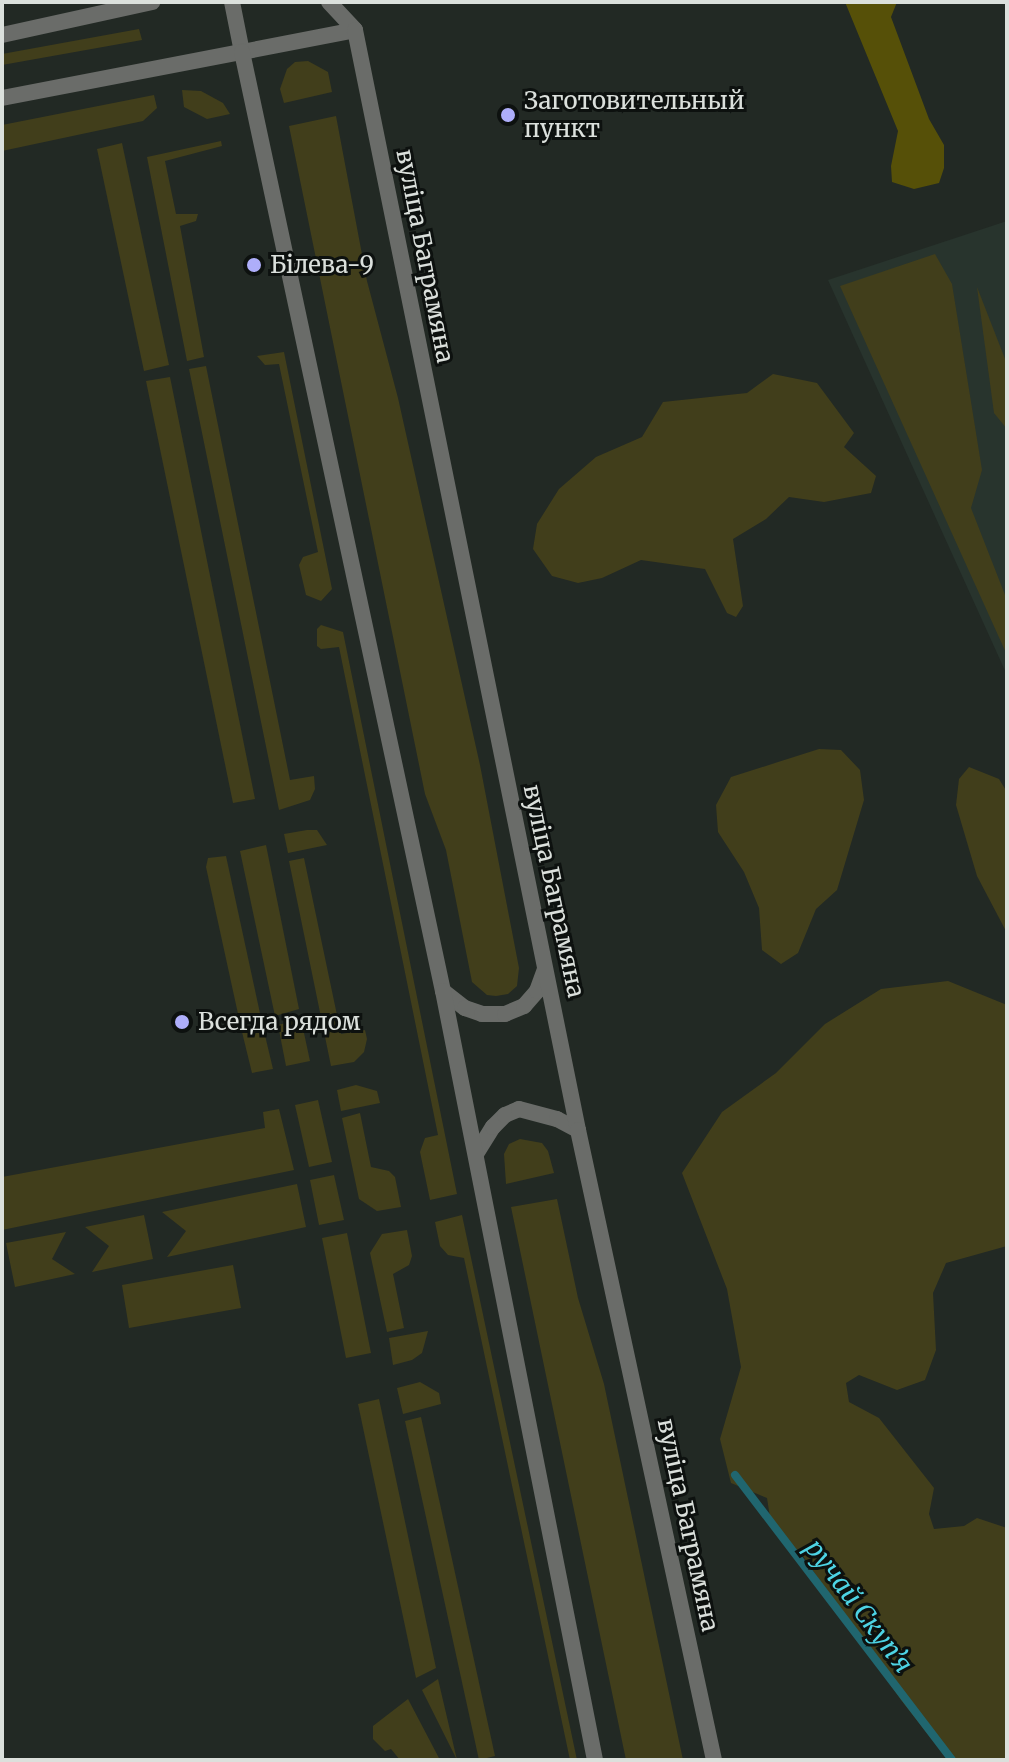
<!DOCTYPE html>
<html>
<head>
<meta charset="utf-8">
<style>
	body { margin:0 }
	#map { position:relative; width:1009px; height:1762px; overflow:hidden; background:#222924; font-family:Merriweather,serif }
	div>[style] { position:absolute }
	.built>* { inset:0; background:#28342d }
	.green>* { inset:0; background:#413e1b }
	.forest>* { inset:0; background:#565008 }
	.stream>* { height:8px; margin:-4px; padding:0 4px; transform-origin:4px; border-radius:4px; background:#20666f }
	.minor>* { height:16px; margin:-8px; padding:0 8px; transform-origin:8px; border-radius:8px; background:#6a6c69 }
	.tertiary>* { height:16px; margin:-8px; padding:0 8px; transform-origin:8px; border-radius:8px; background:#6a6c69 }
	.dots>* { width:22px; height:22px; translate:-50% -50%; box-sizing:border-box; border:4px solid #0d110f; border-radius:50% }
	span { translate:-50% -50%; white-space:nowrap; text-align:center; line-height:1.15; -webkit-text-stroke:6px #0d110f; paint-order:stroke }
	.poi-label { font-size:24px; color:#dbe0dc }
	.left { translate:0 -50%; text-align:left }
	.street-label { font-size:24px; color:#dbe0dc }
	.water-label { font-size:26px; color:#4dd3e4; font-style:italic }
	.frame { position:absolute; inset:0; border:4px solid #dbe0dc; pointer-events:none }
</style>
</head>
<body>
<div id="map">
	<div class="built">
		<i style="clip-path:polygon(1007px 221px,1007px 675px,828px 280px)"></i>
	</div>
	<div class="green">
		<i style="clip-path:polygon(139px 29px,142px 40px,2px 65px,2px 54px)"></i>
		<i style="clip-path:polygon(308px 61px,328px 72px,332px 92px,284px 103px,280px 89px,287px 69px,295px 62px)"></i>
		<i style="clip-path:polygon(182px 90px,201px 91px,223px 103px,230px 114px,207px 119px,184px 107px)"></i>
		<i style="clip-path:polygon(154px 95px,157px 108px,143px 121px,2px 151px,2px 125px)"></i>
		<i style="clip-path:polygon(336px 116px,367px 281px,398px 398px,480px 765px,519px 968px,517px 986px,508px 994px,496px 996px,487px 995px,472px 982px,446px 850px,425px 794px,289px 126px)"></i>
		<i style="clip-path:polygon(221px 141px,222px 146px,165px 161px,176px 214px,198px 214px,196px 221px,180px 226px,204px 357px,187px 361px,147px 157px)"></i>
		<i style="clip-path:polygon(122px 143px,169px 365px,144px 371px,97px 149px)"></i>
		<i style="clip-path:polygon(935px 254px,952px 284px,982px 470px,971px 508px,1007px 600px,1007px 655px,840px 286px)"></i>
		<i style="clip-path:polygon(977px 287px,1007px 364px,1007px 429px,994px 413px)"></i>
		<i style="clip-path:polygon(284px 352px,332px 589px,321px 601px,306px 595px,299px 565px,303px 557px,318px 552px,279px 364px,265px 365px,257px 356px)"></i>
		<i style="clip-path:polygon(206px 366px,290px 780px,314px 776px,315px 789px,310px 800px,279px 810px,189px 369px)"></i>
		<i style="clip-path:polygon(773px 374px,817px 383px,854px 433px,844px 447px,876px 476px,871px 493px,824px 502px,789px 497px,766px 519px,733px 539px,743px 606px,736px 617px,727px 613px,705px 569px,641px 560px,602px 578px,578px 583px,552px 576px,533px 549px,537px 524px,559px 489px,596px 457px,642px 437px,663px 402px,747px 393px)"></i>
		<i style="clip-path:polygon(170px 377px,255px 799px,233px 803px,146px 381px)"></i>
		<i style="clip-path:polygon(321px 625px,343px 632px,457px 1194px,430px 1200px,420px 1152px,425px 1138px,438px 1135px,339px 647px,321px 649px,317px 646px,317px 629px)"></i>
		<i style="clip-path:polygon(819px 749px,841px 750px,860px 770px,864px 800px,837px 890px,816px 909px,798px 953px,781px 964px,762px 950px,759px 908px,744px 872px,718px 832px,716px 805px,731px 777px)"></i>
		<i style="clip-path:polygon(969px 767px,999px 779px,1007px 792px,1007px 933px,977px 876px,956px 805px,959px 779px)"></i>
		<i style="clip-path:polygon(307px 830px,317px 830px,327px 845px,288px 853px,284px 834px)"></i>
		<i style="clip-path:polygon(266px 845px,299px 1009px,275px 1016px,240px 851px)"></i>
		<i style="clip-path:polygon(226px 856px,261px 1018px,240px 1023px,206px 867px,208px 858px)"></i>
		<i style="clip-path:polygon(304px 858px,341px 1034px,365px 1030px,367px 1039px,364px 1052px,354px 1062px,331px 1066px,289px 861px)"></i>
		<i style="clip-path:polygon(948px 981px,1007px 1005px,1007px 1246px,946px 1263px,933px 1293px,936px 1350px,925px 1380px,897px 1390px,859px 1375px,846px 1383px,849px 1402px,879px 1418px,934px 1488px,929px 1514px,934px 1529px,964px 1526px,977px 1518px,1007px 1528px,1007px 1760px,948px 1760px,901px 1700px,803px 1556px,771px 1524px,767px 1498px,731px 1483px,720px 1439px,741px 1367px,727px 1289px,682px 1173px,722px 1112px,776px 1073px,825px 1024px,881px 989px)"></i>
		<i style="clip-path:polygon(301px 1019px,310px 1061px,286px 1066px,278px 1025px)"></i>
		<i style="clip-path:polygon(263px 1027px,273px 1069px,252px 1073px,242px 1032px)"></i>
		<i style="clip-path:polygon(356px 1085px,377px 1091px,380px 1103px,341px 1111px,337px 1090px)"></i>
		<i style="clip-path:polygon(318px 1100px,332px 1162px,309px 1167px,295px 1105px)"></i>
		<i style="clip-path:polygon(279px 1109px,294px 1170px,2px 1230px,2px 1177px,265px 1128px,263px 1112px)"></i>
		<i style="clip-path:polygon(360px 1113px,371px 1167px,389px 1171px,395px 1177px,401px 1207px,377px 1211px,359px 1199px,342px 1118px)"></i>
		<i style="clip-path:polygon(520px 1139px,542px 1143px,548px 1151px,554px 1173px,506px 1184px,504px 1154px,509px 1144px)"></i>
		<i style="clip-path:polygon(334px 1175px,344px 1220px,319px 1225px,310px 1180px)"></i>
		<i style="clip-path:polygon(297px 1184px,306px 1227px,167px 1257px,186px 1231px,162px 1212px)"></i>
		<i style="clip-path:polygon(557px 1199px,578px 1298px,604px 1384px,683px 1760px,626px 1760px,511px 1207px)"></i>
		<i style="clip-path:polygon(144px 1215px,153px 1259px,92px 1272px,109px 1246px,85px 1227px)"></i>
		<i style="clip-path:polygon(462px 1215px,577px 1760px,570px 1760px,464px 1258px,448px 1255px,440px 1246px,435px 1222px)"></i>
		<i style="clip-path:polygon(407px 1230px,412px 1256px,409px 1265px,393px 1274px,404px 1328px,387px 1332px,370px 1253px,382px 1234px)"></i>
		<i style="clip-path:polygon(66px 1232px,52px 1259px,75px 1274px,15px 1287px,6px 1243px)"></i>
		<i style="clip-path:polygon(347px 1233px,371px 1353px,346px 1358px,322px 1238px)"></i>
		<i style="clip-path:polygon(233px 1265px,241px 1308px,129px 1328px,122px 1285px)"></i>
		<i style="clip-path:polygon(428px 1331px,422px 1353px,412px 1360px,393px 1365px,389px 1338px)"></i>
		<i style="clip-path:polygon(420px 1382px,439px 1393px,441px 1404px,403px 1414px,397px 1388px)"></i>
		<i style="clip-path:polygon(379px 1399px,436px 1668px,416px 1678px,358px 1404px)"></i>
		<i style="clip-path:polygon(421px 1417px,495px 1756px,479px 1760px,405px 1421px)"></i>
		<i style="clip-path:polygon(438px 1679px,457px 1760px,422px 1690px)"></i>
		<i style="clip-path:polygon(408px 1699px,440px 1760px,400px 1760px,391px 1749px,385px 1751px,373px 1739px,373px 1726px)"></i>
	</div>
	<div class="forest">
		<i style="clip-path:polygon(845px 2px,897px 2px,891px 17px,929px 119px,944px 145px,944px 168px,939px 183px,914px 189px,892px 182px,891px 166px,898px 131px)"></i>
	</div>
	<div class="stream">
		<i style="left:735px;top:1475px;width:358px;rotate:52.7deg"></i>
	</div>
	<div class="minor">
		<i style="left:232px;top:2px;width:51px;rotate:78.7deg"></i>
		<i style="left:242px;top:52px;width:115px;rotate:-11deg"></i>
		<i style="left:443px;top:991px;width:28px;rotate:38deg"></i>
		<i style="left:465px;top:1008px;width:18px;rotate:19deg"></i>
		<i style="left:482px;top:1014px;width:23px"></i>
		<i style="left:505px;top:1014px;width:21px;rotate:-23deg"></i>
		<i style="left:524px;top:1006px;width:20px;rotate:-49deg"></i>
		<i style="left:537px;top:991px;width:23px;rotate:-70deg"></i>
		<i style="left:476px;top:1154px;width:32px;rotate:-58deg"></i>
		<i style="left:493px;top:1127px;width:17px;rotate:-45deg"></i>
		<i style="left:505px;top:1115px;width:15px;rotate:-23deg"></i>
		<i style="left:519px;top:1109px;width:39px;rotate:15deg"></i>
		<i style="left:557px;top:1119px;width:24px;rotate:28deg"></i>
	</div>
	<div class="tertiary">
		<i style="left:329px;top:2px;width:38px;rotate:47deg"></i>
		<i style="left:355px;top:30px;width:1122px;rotate:78.54deg"></i>
		<i style="left:578px;top:1130px;width:645px;rotate:77.82deg"></i>
		<i style="left:2px;top:35px;width:154px;rotate:-12.4deg"></i>
		<i style="left:2px;top:98px;width:244px;rotate:-10.9deg"></i>
		<i style="left:242px;top:52px;width:960px;rotate:77.92deg"></i>
		<i style="left:443px;top:991px;width:784px;rotate:78.82deg"></i>
	</div>
	<div class="dots">
		<i style="left:508px;top:115px;background:#aeaefa"></i>
		<i style="left:254px;top:265px;background:#aeaefa"></i>
		<i style="left:182px;top:1022px;background:#aeaefa"></i>
	</div>
	<div class="poi-label">
		<span class="left" style="left:524px;top:115px">Заготовительный<br>пункт</span>
		<span class="left" style="left:270px;top:265px">Білева-9</span>
		<span class="left" style="left:198px;top:1022px">Всегда рядом</span>
	</div>
	<div class="street-label">
		<span style="left:425px;top:256px;rotate:79deg">вуліца Баграмяна</span>
		<span style="left:554px;top:891px;rotate:78deg">вуліца Баграмяна</span>
		<span style="left:688px;top:1525px;rotate:78deg">вуліца Баграмяна</span>
	</div>
	<div class="water-label">
		<span style="left:859px;top:1606px;rotate:53deg">ручай Скупʼя</span>
	</div>
	<div class="frame"></div>
</div>
</body>
</html>
